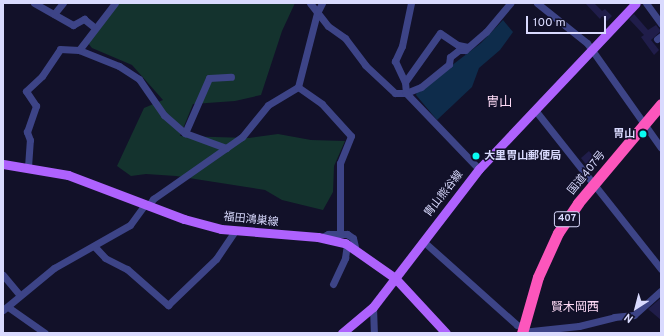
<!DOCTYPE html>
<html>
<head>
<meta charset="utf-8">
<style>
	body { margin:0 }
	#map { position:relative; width:664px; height:336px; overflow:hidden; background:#121129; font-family:Overpass,"Noto Sans JP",sans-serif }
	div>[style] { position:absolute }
	.green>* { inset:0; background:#14332e }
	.water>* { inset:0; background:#0e2c4b }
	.building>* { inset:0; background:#201d4a }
	.minor>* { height:7px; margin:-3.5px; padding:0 3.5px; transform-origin:3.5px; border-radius:3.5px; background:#3d4487 }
	.major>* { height:9px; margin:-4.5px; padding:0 4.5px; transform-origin:4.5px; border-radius:4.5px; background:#ae62fd }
	.highway>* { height:11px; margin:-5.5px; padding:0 5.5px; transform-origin:5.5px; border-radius:5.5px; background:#fc56bc }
	.dots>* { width:11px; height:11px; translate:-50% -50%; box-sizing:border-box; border:2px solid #121129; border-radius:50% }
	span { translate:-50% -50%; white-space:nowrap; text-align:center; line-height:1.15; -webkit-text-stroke:3px #121129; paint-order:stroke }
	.shield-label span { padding:1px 3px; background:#121129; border:1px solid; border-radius:3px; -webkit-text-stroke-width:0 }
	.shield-label { font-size:10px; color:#d9dafe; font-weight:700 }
	.poi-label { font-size:11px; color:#d9dafe; font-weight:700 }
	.right { translate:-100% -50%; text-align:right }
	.left { translate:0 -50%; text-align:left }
	.street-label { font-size:11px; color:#d9dafe }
	.neighbourhood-label { font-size:12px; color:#fedbf6 }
	.quarter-label { font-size:13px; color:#fedbf6 }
	.frame { position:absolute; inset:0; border:4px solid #d9dafe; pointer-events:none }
	.north { position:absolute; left:616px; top:288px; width:40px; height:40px; -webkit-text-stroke:3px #121129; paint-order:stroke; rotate:216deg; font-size:11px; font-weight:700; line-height:16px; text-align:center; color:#d9dafe }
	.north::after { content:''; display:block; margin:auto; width:14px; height:18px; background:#d9dafe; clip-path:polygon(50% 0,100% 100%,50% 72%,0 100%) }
	.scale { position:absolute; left:526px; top:16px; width:80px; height:18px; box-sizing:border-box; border:2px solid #d9dafe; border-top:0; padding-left:5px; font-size:12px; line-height:14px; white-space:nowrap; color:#d9dafe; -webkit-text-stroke:3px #121129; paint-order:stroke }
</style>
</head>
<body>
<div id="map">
	<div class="green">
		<i style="clip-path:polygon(119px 3px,295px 3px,282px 31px,261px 95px,235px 101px,193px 104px,180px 136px,249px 138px,278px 134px,311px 140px,345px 141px,334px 166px,333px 192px,323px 210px,282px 200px,265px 190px,176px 176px,146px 174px,131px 176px,117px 166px,144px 108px,163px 100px,132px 65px,92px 48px,88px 43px)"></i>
	</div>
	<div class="water">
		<i style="clip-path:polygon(503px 20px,513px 32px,500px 50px,479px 68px,472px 87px,437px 120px,416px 95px,417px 92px,481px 43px)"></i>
	</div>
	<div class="building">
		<i style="clip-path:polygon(585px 3px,594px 3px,602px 11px,605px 9px,612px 16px,607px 21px,602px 16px,600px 19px)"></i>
		<i style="clip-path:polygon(634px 14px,648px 30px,656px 25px,661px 31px,651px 40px,659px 50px,654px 55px,641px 37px,644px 35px,629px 19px)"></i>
		<i style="clip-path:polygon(589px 151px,596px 160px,588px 167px,581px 158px)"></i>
		<i style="clip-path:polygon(661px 298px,661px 320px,648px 309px)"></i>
	</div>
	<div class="minor">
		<i style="left:34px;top:3px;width:45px;rotate:29.4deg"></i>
		<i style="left:73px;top:25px;width:13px;rotate:-29deg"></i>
		<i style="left:84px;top:19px;width:14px;rotate:39deg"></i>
		<i style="left:310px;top:3px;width:29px;rotate:52deg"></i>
		<i style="left:328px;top:26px;width:21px;rotate:35deg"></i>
		<i style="left:345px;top:38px;width:34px;rotate:53deg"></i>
		<i style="left:365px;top:65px;width:41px;rotate:43deg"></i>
		<i style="left:395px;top:93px;width:11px"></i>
		<i style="left:406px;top:93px;width:16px;rotate:-22deg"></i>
		<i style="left:421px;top:87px;width:36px;rotate:-39deg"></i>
		<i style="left:449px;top:64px;width:7px;rotate:-82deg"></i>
		<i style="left:450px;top:57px;width:11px;rotate:-38deg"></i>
		<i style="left:459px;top:50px;width:6px"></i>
		<i style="left:465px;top:50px;width:28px;rotate:-41deg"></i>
		<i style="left:486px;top:32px;width:38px;rotate:-50deg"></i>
		<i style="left:411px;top:3px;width:44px;rotate:101.8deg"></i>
		<i style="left:402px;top:46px;width:17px;rotate:115deg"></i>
		<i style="left:395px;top:61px;width:23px;rotate:65deg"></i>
		<i style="left:405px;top:82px;width:11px;rotate:85deg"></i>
		<i style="left:406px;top:93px;width:105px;rotate:46.2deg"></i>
		<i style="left:537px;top:3px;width:64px;rotate:38.7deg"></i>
		<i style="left:587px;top:43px;width:128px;rotate:54.8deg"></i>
		<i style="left:646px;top:3px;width:26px;rotate:54deg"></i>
		<i style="left:54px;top:14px;width:14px;rotate:-51deg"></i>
		<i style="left:657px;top:39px;width:5px;rotate:-37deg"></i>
		<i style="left:79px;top:50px;width:43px;rotate:21.8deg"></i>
		<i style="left:119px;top:66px;width:24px;rotate:33deg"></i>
		<i style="left:139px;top:79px;width:44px;rotate:55.2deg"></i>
		<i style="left:164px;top:115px;width:28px;rotate:41deg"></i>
		<i style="left:185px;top:133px;width:44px;rotate:20.1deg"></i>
		<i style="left:405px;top:82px;width:60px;rotate:-54.5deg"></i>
		<i style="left:440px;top:33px;width:22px;rotate:34deg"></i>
		<i style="left:458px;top:45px;width:10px;rotate:11deg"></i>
		<i style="left:298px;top:87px;width:29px;rotate:35deg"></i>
		<i style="left:322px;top:104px;width:43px;rotate:47.8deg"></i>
		<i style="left:351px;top:136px;width:29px;rotate:112deg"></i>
		<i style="left:340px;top:163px;width:70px;rotate:90deg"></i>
		<i style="left:535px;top:110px;width:203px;rotate:51.6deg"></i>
		<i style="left:185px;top:133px;width:60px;rotate:-66.4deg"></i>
		<i style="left:209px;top:78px;width:22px;rotate:-3deg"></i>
		<i style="left:28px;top:167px;width:27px;rotate:-86deg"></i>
		<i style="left:30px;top:140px;width:9px;rotate:-111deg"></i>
		<i style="left:27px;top:132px;width:28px;rotate:-71deg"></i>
		<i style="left:36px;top:106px;width:18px;rotate:-124deg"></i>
		<i style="left:26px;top:91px;width:22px;rotate:-43deg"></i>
		<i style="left:42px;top:76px;width:32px;rotate:-56deg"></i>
		<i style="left:60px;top:49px;width:19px;rotate:3deg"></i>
		<i style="left:79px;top:50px;width:59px;rotate:-52.5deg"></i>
		<i style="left:148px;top:206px;width:9px;rotate:-54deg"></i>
		<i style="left:153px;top:199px;width:108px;rotate:-34.9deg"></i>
		<i style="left:242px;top:137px;width:41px;rotate:-50.9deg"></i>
		<i style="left:268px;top:105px;width:35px;rotate:-31deg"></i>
		<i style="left:298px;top:87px;width:76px;rotate:-75.6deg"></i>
		<i style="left:317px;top:13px;width:11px;rotate:-63deg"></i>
		<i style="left:322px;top:237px;width:7px;rotate:-27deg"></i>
		<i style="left:328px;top:234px;width:19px"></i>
		<i style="left:347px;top:234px;width:7px;rotate:34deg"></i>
		<i style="left:353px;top:238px;width:9px;rotate:77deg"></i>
		<i style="left:423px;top:241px;width:126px;rotate:41.8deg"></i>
		<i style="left:517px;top:325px;width:7px;rotate:16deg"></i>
		<i style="left:94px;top:246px;width:16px;rotate:47deg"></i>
		<i style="left:105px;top:258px;width:25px;rotate:27deg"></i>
		<i style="left:127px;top:269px;width:55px;rotate:41.3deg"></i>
		<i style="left:168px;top:305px;width:66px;rotate:-43.8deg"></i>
		<i style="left:216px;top:259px;width:32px;rotate:-56deg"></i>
		<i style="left:3px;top:275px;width:26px;rotate:50deg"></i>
		<i style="left:333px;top:284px;width:29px;rotate:-65deg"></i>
		<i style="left:345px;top:258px;width:14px;rotate:-82deg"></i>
		<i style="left:8px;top:307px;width:45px;rotate:35.1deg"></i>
		<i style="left:373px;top:307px;width:26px;rotate:88deg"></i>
		<i style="left:3px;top:310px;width:66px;rotate:-39.5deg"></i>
		<i style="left:54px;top:268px;width:87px;rotate:-29.5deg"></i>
		<i style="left:130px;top:225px;width:26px;rotate:-54deg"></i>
		<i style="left:522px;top:332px;width:57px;rotate:-6deg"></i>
		<i style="left:579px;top:326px;width:36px;rotate:-14deg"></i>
		<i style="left:614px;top:317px;width:20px;rotate:-6deg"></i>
		<i style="left:634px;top:315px;width:36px;rotate:-42deg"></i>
	</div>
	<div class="major">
		<i style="left:3px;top:164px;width:66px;rotate:9.6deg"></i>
		<i style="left:68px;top:175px;width:124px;rotate:20.8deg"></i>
		<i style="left:184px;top:219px;width:38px;rotate:15deg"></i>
		<i style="left:221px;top:229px;width:97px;rotate:4.7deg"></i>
		<i style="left:318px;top:237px;width:28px;rotate:13deg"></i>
		<i style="left:345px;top:243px;width:61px;rotate:35deg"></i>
		<i style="left:395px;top:278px;width:75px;rotate:47.2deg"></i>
		<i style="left:342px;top:333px;width:40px;rotate:-40deg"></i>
		<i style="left:373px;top:307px;width:174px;rotate:-52.5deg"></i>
		<i style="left:479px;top:169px;width:228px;rotate:-46.6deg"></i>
	</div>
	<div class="highway">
		<i style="left:522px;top:333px;width:58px;rotate:-74.1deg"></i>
		<i style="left:538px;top:277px;width:48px;rotate:-65.6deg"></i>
		<i style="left:558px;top:233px;width:36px;rotate:-56deg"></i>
		<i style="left:578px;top:203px;width:129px;rotate:-50deg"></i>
	</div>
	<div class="dots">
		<i style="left:643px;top:134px;background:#09fbf2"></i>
		<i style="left:476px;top:156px;background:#09fbf2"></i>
	</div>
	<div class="shield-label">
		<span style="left:567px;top:219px">407</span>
	</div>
	<div class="poi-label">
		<span class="right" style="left:635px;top:134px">冑山</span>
		<span class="left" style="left:484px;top:156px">大里冑山郵便局</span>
	</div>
	<div class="street-label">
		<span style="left:587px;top:173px;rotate:-51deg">国道407号</span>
		<span style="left:444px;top:194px;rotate:-52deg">胄山熊谷線</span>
		<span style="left:251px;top:220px;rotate:6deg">福田鴻巣線</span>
	</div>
	<div class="neighbourhood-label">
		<span style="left:575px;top:309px">賢木岡西</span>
	</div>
	<div class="quarter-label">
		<span style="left:499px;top:103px">冑山</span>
	</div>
	<div class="frame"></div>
	<div class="north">N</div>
	<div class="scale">100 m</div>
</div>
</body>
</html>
